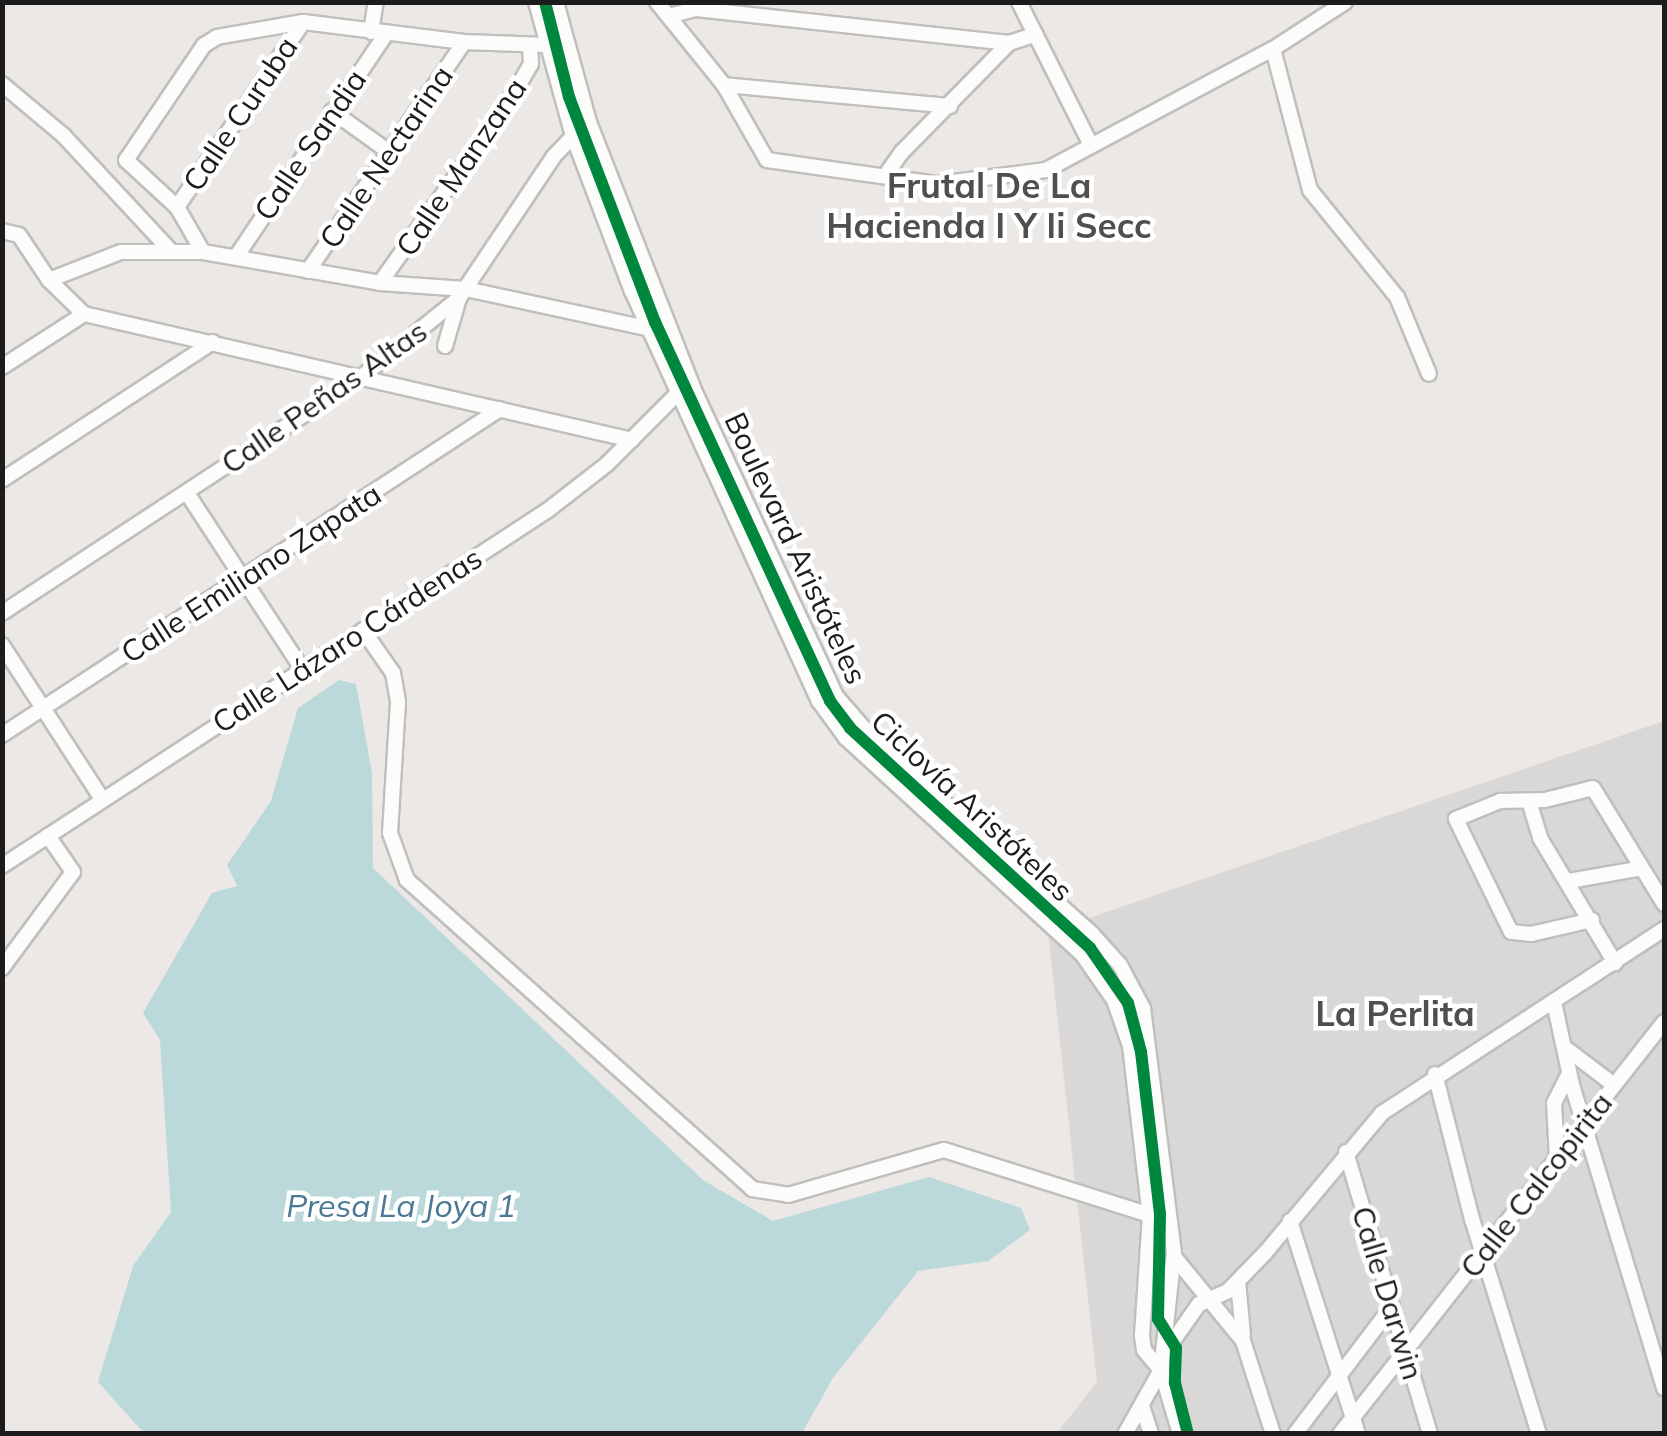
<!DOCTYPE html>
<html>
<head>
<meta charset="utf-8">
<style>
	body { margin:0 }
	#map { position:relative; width:1667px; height:1436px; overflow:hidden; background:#ebe8e5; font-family:Mulish,sans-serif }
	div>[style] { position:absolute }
	.residential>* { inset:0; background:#dad8d6 }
	.water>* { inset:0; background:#bbd9db }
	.roads { filter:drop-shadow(2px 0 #c0bfbd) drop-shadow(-2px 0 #c0bfbd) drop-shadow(0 2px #c0bfbd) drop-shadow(0 -2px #c0bfbd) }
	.minor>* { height:14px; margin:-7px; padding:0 7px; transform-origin:7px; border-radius:7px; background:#fcfcfb }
	.cycleway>* { height:12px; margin:-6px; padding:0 6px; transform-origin:6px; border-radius:6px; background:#00873e }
	span { translate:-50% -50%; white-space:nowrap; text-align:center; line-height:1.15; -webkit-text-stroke:9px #fff; paint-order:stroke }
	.street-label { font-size:30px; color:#1c1c1c }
	.water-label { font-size:32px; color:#4b7894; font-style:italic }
	.quarter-label { font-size:35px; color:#4f4f4f; font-weight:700 }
	.frame { position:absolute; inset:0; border:5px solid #1c1c1c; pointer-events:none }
</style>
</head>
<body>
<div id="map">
	<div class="residential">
		<i style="clip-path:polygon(1664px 721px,1664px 1433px,1057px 1433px,1097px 1382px,1048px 932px)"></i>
	</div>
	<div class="water">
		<i style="clip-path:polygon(339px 680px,356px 684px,372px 773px,373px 868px,703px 1180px,773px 1221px,929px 1177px,1021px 1208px,1030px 1230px,988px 1261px,918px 1271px,833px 1378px,802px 1433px,144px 1433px,98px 1382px,133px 1266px,171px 1212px,160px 1040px,143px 1013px,212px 893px,237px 886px,227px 865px,271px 801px,298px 708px)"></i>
	</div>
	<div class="roads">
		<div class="minor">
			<i style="left:536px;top:2px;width:139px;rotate:74.6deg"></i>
			<i style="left:573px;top:136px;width:166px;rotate:69.2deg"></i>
			<i style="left:632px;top:291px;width:451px;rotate:65.5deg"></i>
			<i style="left:819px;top:701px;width:46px;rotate:53.9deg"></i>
			<i style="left:846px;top:738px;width:320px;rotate:42.5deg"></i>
			<i style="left:1082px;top:954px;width:56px;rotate:55.2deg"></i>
			<i style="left:1114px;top:1000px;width:49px;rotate:70.8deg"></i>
			<i style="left:1130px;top:1046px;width:170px;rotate:83.3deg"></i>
			<i style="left:1150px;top:1215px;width:121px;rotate:93.8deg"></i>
			<i style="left:1142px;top:1336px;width:14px;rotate:82deg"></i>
			<i style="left:1144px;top:1350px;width:26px;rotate:50deg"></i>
			<i style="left:556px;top:2px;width:124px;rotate:74.6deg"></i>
			<i style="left:589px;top:122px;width:286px;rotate:68.6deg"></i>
			<i style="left:693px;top:388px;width:340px;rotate:65.1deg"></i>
			<i style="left:836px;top:696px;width:60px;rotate:49.1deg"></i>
			<i style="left:875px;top:741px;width:290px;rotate:41.6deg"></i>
			<i style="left:1092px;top:934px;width:42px;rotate:47.9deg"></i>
			<i style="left:1120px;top:965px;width:49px;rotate:61.9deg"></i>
			<i style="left:1143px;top:1008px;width:247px;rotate:82.8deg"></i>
			<i style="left:1174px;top:1253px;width:118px;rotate:96.3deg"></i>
			<i style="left:1161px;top:1370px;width:67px;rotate:73.5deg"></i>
			<i style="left:657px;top:2px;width:107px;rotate:51.1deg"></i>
			<i style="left:724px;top:85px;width:86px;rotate:60.2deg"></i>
			<i style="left:767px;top:160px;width:173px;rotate:8deg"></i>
			<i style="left:938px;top:184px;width:109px;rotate:-7.4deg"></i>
			<i style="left:1046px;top:170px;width:257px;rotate:-28.1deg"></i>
			<i style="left:1273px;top:49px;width:86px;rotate:-33.1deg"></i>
			<i style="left:1019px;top:2px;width:158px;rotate:63.3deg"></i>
			<i style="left:669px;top:16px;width:28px;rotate:-15deg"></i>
			<i style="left:696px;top:9px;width:315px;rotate:6.2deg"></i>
			<i style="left:1009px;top:43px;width:28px;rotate:-18deg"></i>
			<i style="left:371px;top:32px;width:30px;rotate:-81deg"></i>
			<i style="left:547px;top:45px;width:83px;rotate:-177.9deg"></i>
			<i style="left:464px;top:42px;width:162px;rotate:-172.9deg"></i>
			<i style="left:303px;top:22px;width:87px;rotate:170.1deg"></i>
			<i style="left:217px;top:37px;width:15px;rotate:148deg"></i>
			<i style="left:204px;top:45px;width:139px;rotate:124.1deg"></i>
			<i style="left:126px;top:160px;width:69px;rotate:42.7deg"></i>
			<i style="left:177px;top:207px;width:52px;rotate:60deg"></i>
			<i style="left:203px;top:252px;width:180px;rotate:9.9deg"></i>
			<i style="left:380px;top:283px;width:86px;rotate:4deg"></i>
			<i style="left:466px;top:289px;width:185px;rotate:12.2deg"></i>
			<i style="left:1273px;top:49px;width:146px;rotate:75.3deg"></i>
			<i style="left:1310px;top:190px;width:138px;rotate:50.9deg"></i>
			<i style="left:1397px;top:297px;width:83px;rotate:67.4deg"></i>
			<i style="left:2px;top:84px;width:80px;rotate:39.9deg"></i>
			<i style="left:63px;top:135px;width:157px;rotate:47.1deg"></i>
			<i style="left:724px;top:85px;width:227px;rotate:5.3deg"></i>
			<i style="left:332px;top:111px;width:70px;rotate:35.7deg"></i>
			<i style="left:885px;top:176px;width:29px;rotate:-55deg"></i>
			<i style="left:902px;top:152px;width:153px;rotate:-45.5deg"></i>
			<i style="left:177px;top:207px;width:224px;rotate:-55.7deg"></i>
			<i style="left:2px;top:231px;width:17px;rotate:13deg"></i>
			<i style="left:19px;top:235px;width:54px;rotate:56.3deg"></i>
			<i style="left:49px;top:280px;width:49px;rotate:44.2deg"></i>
			<i style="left:84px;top:314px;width:562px;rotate:12.95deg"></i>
			<i style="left:236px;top:257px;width:269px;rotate:-56.1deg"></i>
			<i style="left:308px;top:271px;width:277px;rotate:-55.7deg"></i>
			<i style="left:49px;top:280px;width:77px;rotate:-21.3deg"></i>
			<i style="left:121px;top:252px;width:82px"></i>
			<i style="left:380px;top:283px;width:230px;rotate:-54.7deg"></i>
			<i style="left:513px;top:95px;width:36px;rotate:-60deg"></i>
			<i style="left:531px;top:64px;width:17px;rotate:-93deg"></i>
			<i style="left:445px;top:346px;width:50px;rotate:-73.7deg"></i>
			<i style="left:2px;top:367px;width:98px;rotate:-32.9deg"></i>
			<i style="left:2px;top:480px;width:252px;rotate:-33.2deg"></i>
			<i style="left:187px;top:493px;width:210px;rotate:56.8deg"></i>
			<i style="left:2px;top:613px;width:428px;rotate:-33.3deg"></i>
			<i style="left:360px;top:378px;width:127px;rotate:-38.9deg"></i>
			<i style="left:459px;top:298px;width:171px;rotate:-56.2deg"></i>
			<i style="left:554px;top:156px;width:33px;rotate:-46deg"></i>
			<i style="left:363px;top:630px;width:52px;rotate:55.1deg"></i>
			<i style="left:393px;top:673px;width:29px;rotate:80deg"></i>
			<i style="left:398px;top:702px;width:131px;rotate:93.5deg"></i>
			<i style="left:390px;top:833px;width:50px;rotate:70.1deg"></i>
			<i style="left:407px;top:880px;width:463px;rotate:41.8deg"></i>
			<i style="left:752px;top:1189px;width:36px;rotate:9deg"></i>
			<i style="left:788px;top:1195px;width:162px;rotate:-16.1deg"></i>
			<i style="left:944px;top:1150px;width:216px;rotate:17.5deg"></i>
			<i style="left:2px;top:645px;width:184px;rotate:57deg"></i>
			<i style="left:2px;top:735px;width:595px;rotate:-33.21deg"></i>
			<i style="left:1529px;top:801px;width:39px;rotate:73deg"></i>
			<i style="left:1540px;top:838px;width:146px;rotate:59deg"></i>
			<i style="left:2px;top:866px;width:652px;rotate:-33.1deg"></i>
			<i style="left:548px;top:510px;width:75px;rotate:-37.9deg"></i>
			<i style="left:607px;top:464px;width:98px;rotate:-45deg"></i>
			<i style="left:1569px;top:881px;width:74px;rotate:-10.1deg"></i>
			<i style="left:1592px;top:920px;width:63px;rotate:167.1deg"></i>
			<i style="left:1531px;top:934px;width:20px;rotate:-174deg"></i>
			<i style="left:1511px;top:932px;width:126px;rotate:-116deg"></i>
			<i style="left:1456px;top:819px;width:48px;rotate:-22.2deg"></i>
			<i style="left:1500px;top:801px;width:45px;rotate:-1.3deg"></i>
			<i style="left:1545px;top:800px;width:49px;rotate:-14deg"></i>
			<i style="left:1593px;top:788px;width:136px;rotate:58.5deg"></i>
			<i style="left:2px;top:968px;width:119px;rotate:-53.5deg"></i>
			<i style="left:73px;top:872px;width:44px;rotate:-124.8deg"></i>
			<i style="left:1554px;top:1002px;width:85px;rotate:77.8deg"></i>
			<i style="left:1572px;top:1085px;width:317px;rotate:73.1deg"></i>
			<i style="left:1568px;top:1050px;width:58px;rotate:37.3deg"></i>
			<i style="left:1435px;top:1074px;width:150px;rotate:75.7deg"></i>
			<i style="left:1472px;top:1219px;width:225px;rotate:72.7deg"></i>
			<i style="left:1346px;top:1152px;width:294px;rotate:73.4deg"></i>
			<i style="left:1557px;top:1158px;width:55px;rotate:-93.1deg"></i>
			<i style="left:1554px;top:1103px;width:33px;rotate:-63deg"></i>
			<i style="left:1290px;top:1221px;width:224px;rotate:72.3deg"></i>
			<i style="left:1176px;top:1259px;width:106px;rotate:50.7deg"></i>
			<i style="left:1243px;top:1341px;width:98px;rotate:72.1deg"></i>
			<i style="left:1238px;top:1282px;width:53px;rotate:84.6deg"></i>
			<i style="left:1168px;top:1348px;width:54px;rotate:-54.8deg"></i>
			<i style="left:1199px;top:1304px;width:32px;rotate:-24deg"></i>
			<i style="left:1228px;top:1291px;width:53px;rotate:-45.8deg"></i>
			<i style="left:1265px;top:1253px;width:182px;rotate:-50.1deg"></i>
			<i style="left:1382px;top:1113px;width:337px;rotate:-33.1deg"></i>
			<i style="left:1143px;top:1409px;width:26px;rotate:72deg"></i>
			<i style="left:1125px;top:1434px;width:76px;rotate:-60.7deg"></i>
			<i style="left:1295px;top:1434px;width:161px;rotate:-52.8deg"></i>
			<i style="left:1340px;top:1434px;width:524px;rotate:-51.82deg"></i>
		</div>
	</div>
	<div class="cycleway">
		<i style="left:545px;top:2px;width:98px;rotate:75.8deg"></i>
		<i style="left:569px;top:97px;width:241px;rotate:69.1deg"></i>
		<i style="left:655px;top:322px;width:417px;rotate:65.2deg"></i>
		<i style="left:830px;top:701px;width:34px;rotate:53deg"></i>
		<i style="left:850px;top:728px;width:326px;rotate:42.5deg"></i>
		<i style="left:1090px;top:948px;width:67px;rotate:55.4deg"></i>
		<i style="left:1128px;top:1003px;width:51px;rotate:75.1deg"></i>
		<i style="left:1141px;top:1052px;width:163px;rotate:83.3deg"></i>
		<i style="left:1160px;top:1214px;width:105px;rotate:91.1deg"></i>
		<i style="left:1158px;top:1319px;width:34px;rotate:58deg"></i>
		<i style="left:1176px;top:1348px;width:35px;rotate:92deg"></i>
		<i style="left:1175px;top:1383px;width:53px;rotate:75.7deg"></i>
	</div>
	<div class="street-label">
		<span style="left:240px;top:114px;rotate:-56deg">Calle Curuba</span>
		<span style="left:310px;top:145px;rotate:-56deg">Calle Sandia</span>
		<span style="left:386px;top:157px;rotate:-56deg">Calle Nectarina</span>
		<span style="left:461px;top:167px;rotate:-56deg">Calle Manzana</span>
		<span style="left:324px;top:397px;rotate:-35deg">Calle Peñas Altas</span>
		<span style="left:796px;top:548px;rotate:65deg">Boulevard Aristóteles</span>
		<span style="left:251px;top:573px;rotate:-33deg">Calle Emiliano Zapata</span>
		<span style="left:347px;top:640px;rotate:-33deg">Calle Lázaro Cárdenas</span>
		<span style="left:972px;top:806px;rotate:43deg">Ciclovía Aristóteles</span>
		<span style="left:1536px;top:1185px;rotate:-52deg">Calle Calcopirita</span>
		<span style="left:1388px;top:1293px;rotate:73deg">Calle Darwin</span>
	</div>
	<div class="water-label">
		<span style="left:401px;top:1205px">Presa La Joya 1</span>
	</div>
	<div class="quarter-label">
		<span style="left:989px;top:205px">Frutal De La<br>Hacienda I Y Ii Secc</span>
		<span style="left:1395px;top:1013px">La Perlita</span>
	</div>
	<div class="frame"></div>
</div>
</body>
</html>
